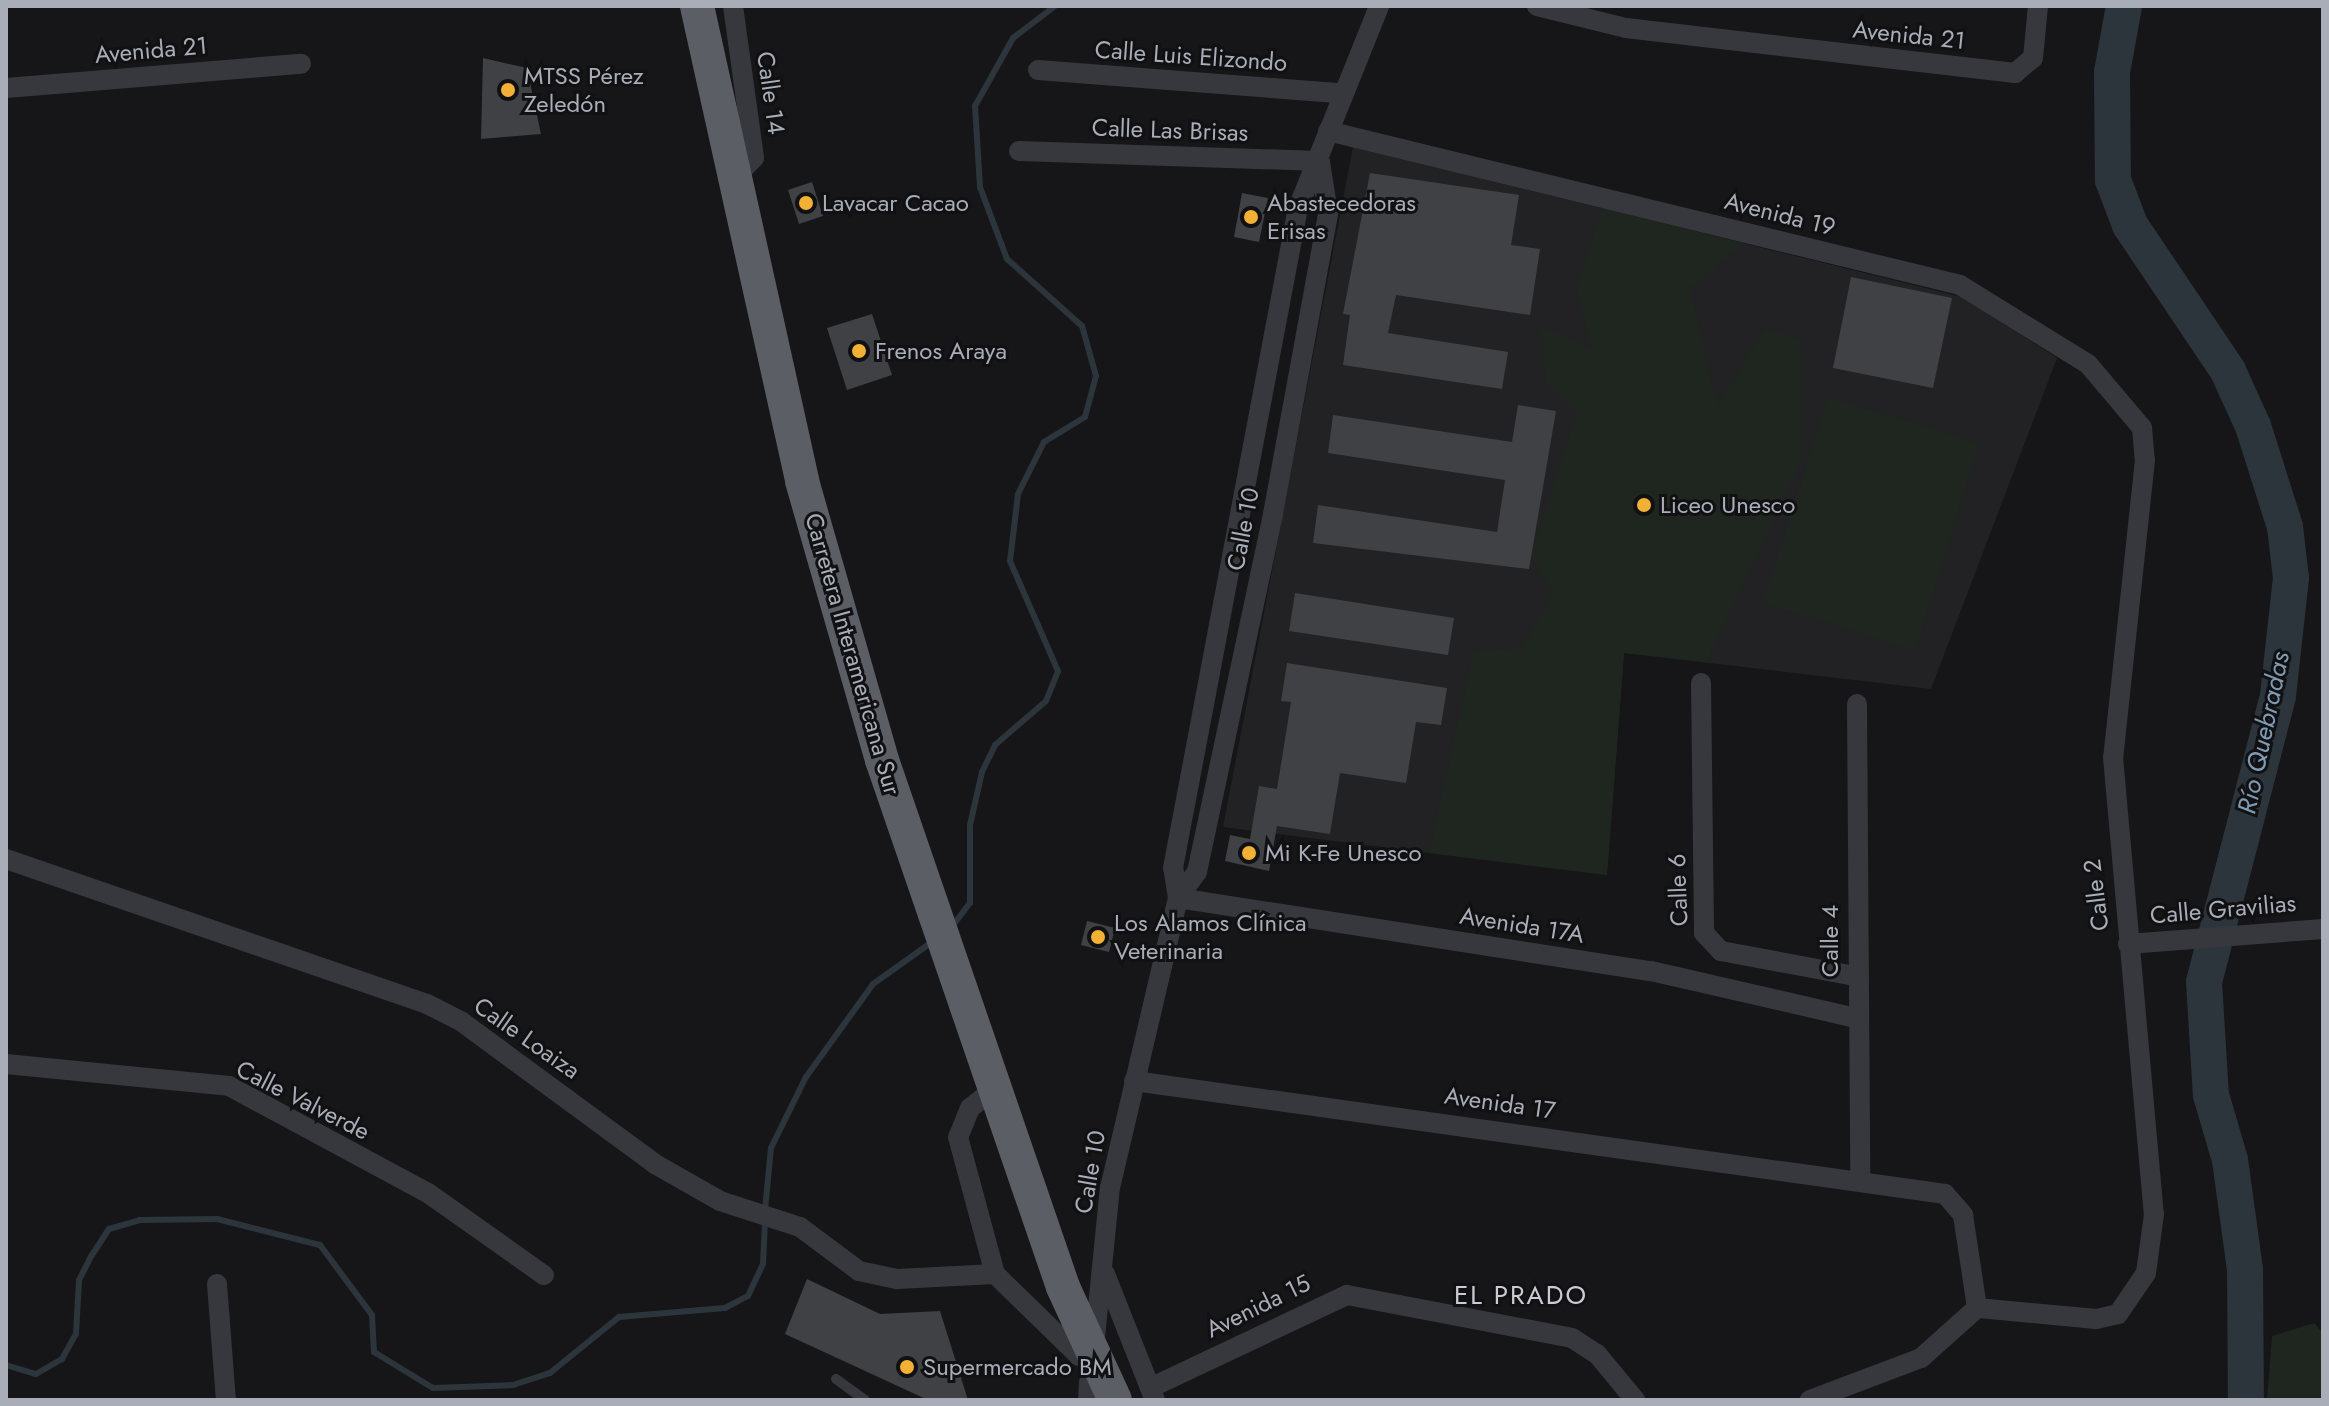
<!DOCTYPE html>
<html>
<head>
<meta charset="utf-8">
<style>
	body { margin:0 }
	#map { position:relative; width:2329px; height:1406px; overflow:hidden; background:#161618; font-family:Jost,sans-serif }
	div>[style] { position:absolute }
	.built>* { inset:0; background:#222225 }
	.green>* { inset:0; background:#1e261f }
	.stream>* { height:6px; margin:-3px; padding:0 3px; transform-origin:3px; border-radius:3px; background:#2c353c }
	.river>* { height:36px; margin:-18px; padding:0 18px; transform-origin:18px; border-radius:18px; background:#2c353c }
	.building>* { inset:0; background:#404145 }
	.service>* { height:10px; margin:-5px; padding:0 5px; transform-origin:5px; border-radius:5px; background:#37383d }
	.minor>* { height:20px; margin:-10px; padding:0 10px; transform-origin:10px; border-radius:10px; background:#37383d }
	.trunk>* { height:34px; margin:-17px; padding:0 17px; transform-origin:17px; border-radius:17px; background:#5b5e65 }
	.dots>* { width:22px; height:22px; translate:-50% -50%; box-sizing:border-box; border:4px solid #111113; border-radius:50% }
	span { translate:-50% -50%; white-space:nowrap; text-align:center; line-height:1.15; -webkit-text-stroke:6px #111113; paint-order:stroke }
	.street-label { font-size:24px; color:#a8adb8 }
	.poi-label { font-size:24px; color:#a8adb8 }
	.left { translate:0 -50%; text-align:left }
	.water-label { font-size:26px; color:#7f9bb3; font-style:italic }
	.neighbourhood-label { font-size:26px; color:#c9ccd4; letter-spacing:2px }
	.frame { position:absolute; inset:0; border:8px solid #a8adb8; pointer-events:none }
</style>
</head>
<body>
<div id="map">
	<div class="built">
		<i style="clip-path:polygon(1353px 147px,1962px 297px,2057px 358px,1931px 689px,1624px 653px,1607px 875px,1223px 827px)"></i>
	</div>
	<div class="green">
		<i style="clip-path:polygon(1603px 208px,1743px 243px,1690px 289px,1717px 406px,1766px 329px,1801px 339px,1802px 460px,1706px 662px,1624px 653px,1607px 875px,1429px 853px,1474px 651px,1522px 648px,1553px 593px,1531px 556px,1577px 415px,1546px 384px,1541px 326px,1591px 349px,1576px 289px)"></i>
		<i style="clip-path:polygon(1828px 397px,1979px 443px,1915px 650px,1763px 603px)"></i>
		<i style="clip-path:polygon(2314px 1323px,2323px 1333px,2323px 1400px,2267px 1400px,2272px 1336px)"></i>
	</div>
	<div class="stream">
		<i style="left:951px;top:928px;width:31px;rotate:-53deg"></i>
		<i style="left:970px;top:903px;width:78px;rotate:-90deg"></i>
		<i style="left:970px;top:825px;width:54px;rotate:-77.2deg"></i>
		<i style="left:982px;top:772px;width:30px;rotate:-64deg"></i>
		<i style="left:995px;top:745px;width:67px;rotate:-40.8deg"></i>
		<i style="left:1046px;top:701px;width:32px;rotate:-68deg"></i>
		<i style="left:1058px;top:671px;width:120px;rotate:-113.6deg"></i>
		<i style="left:1010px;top:561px;width:67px;rotate:-83.2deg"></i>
		<i style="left:1018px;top:494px;width:58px;rotate:-63.4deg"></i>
		<i style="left:1044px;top:442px;width:48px;rotate:-31.4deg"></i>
		<i style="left:1085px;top:417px;width:42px;rotate:-75deg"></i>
		<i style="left:1096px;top:376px;width:52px;rotate:-105.6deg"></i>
		<i style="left:1082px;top:326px;width:101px;rotate:-138.2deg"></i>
		<i style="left:1007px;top:259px;width:77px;rotate:-110.6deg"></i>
		<i style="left:980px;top:187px;width:81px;rotate:-93.5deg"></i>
		<i style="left:975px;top:106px;width:78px;rotate:-60.8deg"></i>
		<i style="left:1013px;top:38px;width:53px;rotate:-37.3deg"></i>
		<i style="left:765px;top:1210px;width:62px;rotate:-84.5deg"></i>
		<i style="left:771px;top:1148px;width:79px;rotate:-63.8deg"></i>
		<i style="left:806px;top:1077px;width:115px;rotate:-54.2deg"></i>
		<i style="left:873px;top:984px;width:72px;rotate:-35.4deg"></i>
		<i style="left:6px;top:1365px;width:31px;rotate:17deg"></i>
		<i style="left:36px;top:1374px;width:30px;rotate:-30deg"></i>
		<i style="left:62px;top:1359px;width:29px;rotate:-61deg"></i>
		<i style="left:76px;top:1334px;width:54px;rotate:-86.8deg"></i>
		<i style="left:79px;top:1280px;width:28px;rotate:-63deg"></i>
		<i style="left:92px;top:1255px;width:31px;rotate:-57deg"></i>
		<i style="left:109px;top:1229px;width:32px;rotate:-16deg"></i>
		<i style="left:140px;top:1220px;width:77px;rotate:-0.7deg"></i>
		<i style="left:217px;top:1219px;width:106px;rotate:14.2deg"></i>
		<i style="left:320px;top:1245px;width:87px;rotate:53.4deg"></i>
		<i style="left:372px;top:1315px;width:37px;rotate:87deg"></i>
		<i style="left:374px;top:1352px;width:69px;rotate:31.4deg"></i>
		<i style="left:433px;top:1388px;width:80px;rotate:-2.1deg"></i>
		<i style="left:513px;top:1385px;width:39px;rotate:-18deg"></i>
		<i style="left:550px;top:1373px;width:89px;rotate:-39.1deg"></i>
		<i style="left:619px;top:1317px;width:106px;rotate:-4.9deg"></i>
		<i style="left:725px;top:1308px;width:26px;rotate:-28deg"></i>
		<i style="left:748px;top:1296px;width:35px;rotate:-65deg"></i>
		<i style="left:763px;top:1264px;width:43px;rotate:-87.3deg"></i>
	</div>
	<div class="river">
		<i style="left:2124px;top:6px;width:67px;rotate:100.3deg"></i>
		<i style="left:2112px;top:72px;width:108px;rotate:89.5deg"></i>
		<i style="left:2113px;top:180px;width:48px;rotate:69.3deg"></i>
		<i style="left:2130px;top:225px;width:176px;rotate:56.1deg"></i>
		<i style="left:2228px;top:371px;width:60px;rotate:65.6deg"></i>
		<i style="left:2253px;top:426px;width:106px;rotate:72.4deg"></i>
		<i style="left:2285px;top:527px;width:51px;rotate:83.3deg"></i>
		<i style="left:2291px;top:578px;width:119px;rotate:96.3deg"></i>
		<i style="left:2278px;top:696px;width:295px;rotate:104.5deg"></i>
		<i style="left:2204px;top:982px;width:113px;rotate:86.5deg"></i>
		<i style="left:2211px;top:1095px;width:68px;rotate:73.7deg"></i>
		<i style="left:2230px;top:1160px;width:110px;rotate:82.2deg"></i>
		<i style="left:2245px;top:1269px;width:131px;rotate:89.6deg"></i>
	</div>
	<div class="building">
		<i style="clip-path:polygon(483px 58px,527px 68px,541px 134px,481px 139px)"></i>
		<i style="clip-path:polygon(1370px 173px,1519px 195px,1511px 245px,1540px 249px,1530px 315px,1396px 295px,1388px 333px,1508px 352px,1502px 389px,1343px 365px,1350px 315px,1343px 314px)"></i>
		<i style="clip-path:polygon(812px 182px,823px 216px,799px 224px,788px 190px)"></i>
		<i style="clip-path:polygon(1242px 193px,1268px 198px,1259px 242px,1234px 237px)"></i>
		<i style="clip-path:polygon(1851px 277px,1952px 298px,1933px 388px,1833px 368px)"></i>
		<i style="clip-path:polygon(872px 314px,892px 375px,847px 390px,827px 328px)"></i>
		<i style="clip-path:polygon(1518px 405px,1556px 411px,1529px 569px,1313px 543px,1318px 505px,1497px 532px,1505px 480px,1328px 453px,1333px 415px,1512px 442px)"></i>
		<i style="clip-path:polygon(1295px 593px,1454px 618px,1448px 655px,1289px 631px)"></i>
		<i style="clip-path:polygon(1287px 663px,1447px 688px,1441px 725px,1416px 722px,1406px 783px,1340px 773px,1330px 834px,1277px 826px,1269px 871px,1225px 861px,1230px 835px,1250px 839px,1259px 786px,1277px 789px,1291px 702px,1281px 701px)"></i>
		<i style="clip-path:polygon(1087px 921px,1115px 928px,1109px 952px,1081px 945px)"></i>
		<i style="clip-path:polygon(807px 1279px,880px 1314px,940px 1311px,968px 1400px,928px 1400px,785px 1334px)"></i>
	</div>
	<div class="service">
		<i style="left:836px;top:1379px;width:36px;rotate:36deg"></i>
	</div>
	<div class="minor">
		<i style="left:733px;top:6px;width:153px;rotate:82.1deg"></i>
		<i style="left:754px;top:158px;width:27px;rotate:135deg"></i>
		<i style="left:1537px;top:6px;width:92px;rotate:13.9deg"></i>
		<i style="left:1626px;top:28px;width:392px;rotate:6.6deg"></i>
		<i style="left:2015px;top:73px;width:23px;rotate:-40deg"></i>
		<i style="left:2033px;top:58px;width:52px;rotate:-84.5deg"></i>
		<i style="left:1038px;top:70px;width:303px;rotate:4.4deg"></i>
		<i style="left:6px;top:88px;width:296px;rotate:-4.7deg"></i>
		<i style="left:1328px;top:131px;width:650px;rotate:13.69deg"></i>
		<i style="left:1960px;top:285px;width:150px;rotate:31.7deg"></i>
		<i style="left:2088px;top:364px;width:84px;rotate:49.8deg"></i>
		<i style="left:2142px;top:428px;width:32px;rotate:85deg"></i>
		<i style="left:2145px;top:460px;width:299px;rotate:96.1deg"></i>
		<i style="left:2113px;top:757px;width:459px;rotate:84.9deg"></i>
		<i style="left:2154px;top:1214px;width:60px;rotate:97.7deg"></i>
		<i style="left:2146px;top:1273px;width:50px;rotate:124.3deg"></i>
		<i style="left:2118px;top:1314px;width:23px;rotate:167deg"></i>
		<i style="left:2096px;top:1319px;width:120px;rotate:-174.7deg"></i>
		<i style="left:1977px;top:1308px;width:75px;rotate:138.2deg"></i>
		<i style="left:1921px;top:1358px;width:119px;rotate:159.3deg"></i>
		<i style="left:1019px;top:151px;width:301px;rotate:1.9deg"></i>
		<i style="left:1701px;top:683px;width:250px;rotate:89.3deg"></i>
		<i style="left:1704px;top:933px;width:25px;rotate:47deg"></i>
		<i style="left:1721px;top:951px;width:136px;rotate:10.6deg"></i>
		<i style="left:1857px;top:704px;width:473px;rotate:89.6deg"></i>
		<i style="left:6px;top:859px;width:445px;rotate:19deg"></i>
		<i style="left:427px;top:1004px;width:39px;rotate:27deg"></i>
		<i style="left:462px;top:1022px;width:240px;rotate:36.3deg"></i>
		<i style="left:655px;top:1164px;width:75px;rotate:29.6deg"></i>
		<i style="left:720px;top:1201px;width:84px;rotate:18deg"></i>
		<i style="left:800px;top:1227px;width:74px;rotate:36.7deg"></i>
		<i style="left:859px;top:1271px;width:39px;rotate:12deg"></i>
		<i style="left:897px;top:1279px;width:98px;rotate:-2.9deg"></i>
		<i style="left:1178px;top:898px;width:32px;rotate:-54deg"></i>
		<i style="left:1197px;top:872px;width:366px;rotate:-78deg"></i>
		<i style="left:1273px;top:514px;width:306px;rotate:-79.6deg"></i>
		<i style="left:1328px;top:213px;width:52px;rotate:-98.9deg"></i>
		<i style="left:1178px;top:898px;width:479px;rotate:8.8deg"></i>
		<i style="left:1651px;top:971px;width:210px;rotate:12.9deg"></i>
		<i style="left:2128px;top:944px;width:196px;rotate:-4.4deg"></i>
		<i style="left:6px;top:1064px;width:224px;rotate:5.6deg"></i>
		<i style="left:229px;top:1086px;width:226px;rotate:28.3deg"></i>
		<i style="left:428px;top:1193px;width:142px;rotate:35.3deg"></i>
		<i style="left:1134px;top:1081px;width:819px;rotate:7.93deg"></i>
		<i style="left:1945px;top:1194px;width:28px;rotate:49deg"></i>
		<i style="left:1963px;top:1215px;width:94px;rotate:81.4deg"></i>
		<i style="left:992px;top:1091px;width:28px;rotate:142deg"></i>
		<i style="left:970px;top:1108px;width:31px;rotate:112deg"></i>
		<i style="left:958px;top:1137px;width:142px;rotate:74.9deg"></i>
		<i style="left:995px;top:1274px;width:117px;rotate:44.3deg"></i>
		<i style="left:1079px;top:1356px;width:25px;rotate:-50deg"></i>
		<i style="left:1095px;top:1337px;width:150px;rotate:-84.3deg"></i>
		<i style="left:1110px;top:1188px;width:298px;rotate:-76.8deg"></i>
		<i style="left:1178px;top:898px;width:30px;rotate:-99deg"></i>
		<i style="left:1173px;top:868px;width:672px;rotate:-79.28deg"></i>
		<i style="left:1298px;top:208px;width:218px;rotate:-68.1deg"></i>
		<i style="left:1105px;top:1274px;width:136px;rotate:68.4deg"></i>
		<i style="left:217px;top:1284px;width:116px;rotate:85.6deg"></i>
		<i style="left:1150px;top:1388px;width:218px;rotate:-25.3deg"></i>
		<i style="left:1347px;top:1295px;width:229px;rotate:10.8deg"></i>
		<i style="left:1572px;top:1338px;width:30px;rotate:33deg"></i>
		<i style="left:1597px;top:1354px;width:60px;rotate:50.4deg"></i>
		<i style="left:1088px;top:1400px;width:17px;rotate:-87deg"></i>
	</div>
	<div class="trunk">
		<i style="left:697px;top:6px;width:486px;rotate:77.5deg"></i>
		<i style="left:802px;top:481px;width:290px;rotate:74deg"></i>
		<i style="left:882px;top:760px;width:557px;rotate:71.04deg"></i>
		<i style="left:1063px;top:1287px;width:124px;rotate:65.3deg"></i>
	</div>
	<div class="dots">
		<i style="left:508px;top:90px;background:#f2b134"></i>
		<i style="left:806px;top:203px;background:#f2b134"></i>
		<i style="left:1251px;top:217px;background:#f2b134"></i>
		<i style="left:859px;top:351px;background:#f2b134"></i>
		<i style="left:1644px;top:505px;background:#f2b134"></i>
		<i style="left:1249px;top:853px;background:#f2b134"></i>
		<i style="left:1098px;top:937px;background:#f2b134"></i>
		<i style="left:907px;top:1367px;background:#f2b134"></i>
	</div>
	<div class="street-label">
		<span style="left:1909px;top:35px;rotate:6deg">Avenida 21</span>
		<span style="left:151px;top:50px;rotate:-5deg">Avenida 21</span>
		<span style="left:1191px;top:56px;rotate:4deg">Calle Luis Elizondo</span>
		<span style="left:771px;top:93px;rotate:82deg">Calle 14</span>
		<span style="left:1170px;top:130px;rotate:2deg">Calle Las Brisas</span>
		<span style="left:1780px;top:214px;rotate:14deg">Avenida 19</span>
		<span style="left:1243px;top:529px;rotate:-79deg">Calle 10</span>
		<span style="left:853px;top:654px;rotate:74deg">Carretera Interamericana Sur</span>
		<span style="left:1678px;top:890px;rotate:-92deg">Calle 6</span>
		<span style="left:2096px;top:895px;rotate:-97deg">Calle 2</span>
		<span style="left:2223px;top:909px;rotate:-5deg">Calle Gravilias</span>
		<span style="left:1522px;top:925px;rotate:9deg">Avenida 17A</span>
		<span style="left:1830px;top:941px;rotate:-90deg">Calle 4</span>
		<span style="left:527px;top:1038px;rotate:35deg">Calle Loaiza</span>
		<span style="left:303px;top:1100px;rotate:27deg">Calle Valverde</span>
		<span style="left:1500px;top:1103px;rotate:8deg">Avenida 17</span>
		<span style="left:1090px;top:1172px;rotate:-80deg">Calle 10</span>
		<span style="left:1258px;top:1306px;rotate:-26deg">Avenida 15</span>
	</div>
	<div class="poi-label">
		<span class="left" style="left:524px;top:90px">MTSS Pérez<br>Zeledón</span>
		<span class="left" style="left:822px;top:203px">Lavacar Cacao</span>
		<span class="left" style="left:1267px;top:217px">Abastecedoras<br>Erisas</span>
		<span class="left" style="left:875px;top:351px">Frenos Araya</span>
		<span class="left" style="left:1660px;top:505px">Liceo Unesco</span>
		<span class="left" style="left:1265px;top:853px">Mi K-Fe Unesco</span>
		<span class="left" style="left:1114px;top:937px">Los Alamos Clínica<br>Veterinaria</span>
		<span class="left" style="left:923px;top:1367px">Supermercado BM</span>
	</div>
	<div class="water-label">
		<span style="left:2264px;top:733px;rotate:-78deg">Río Quebradas</span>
	</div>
	<div class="neighbourhood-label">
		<span style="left:1521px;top:1296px">EL PRADO</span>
	</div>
	<div class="frame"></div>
</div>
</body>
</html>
